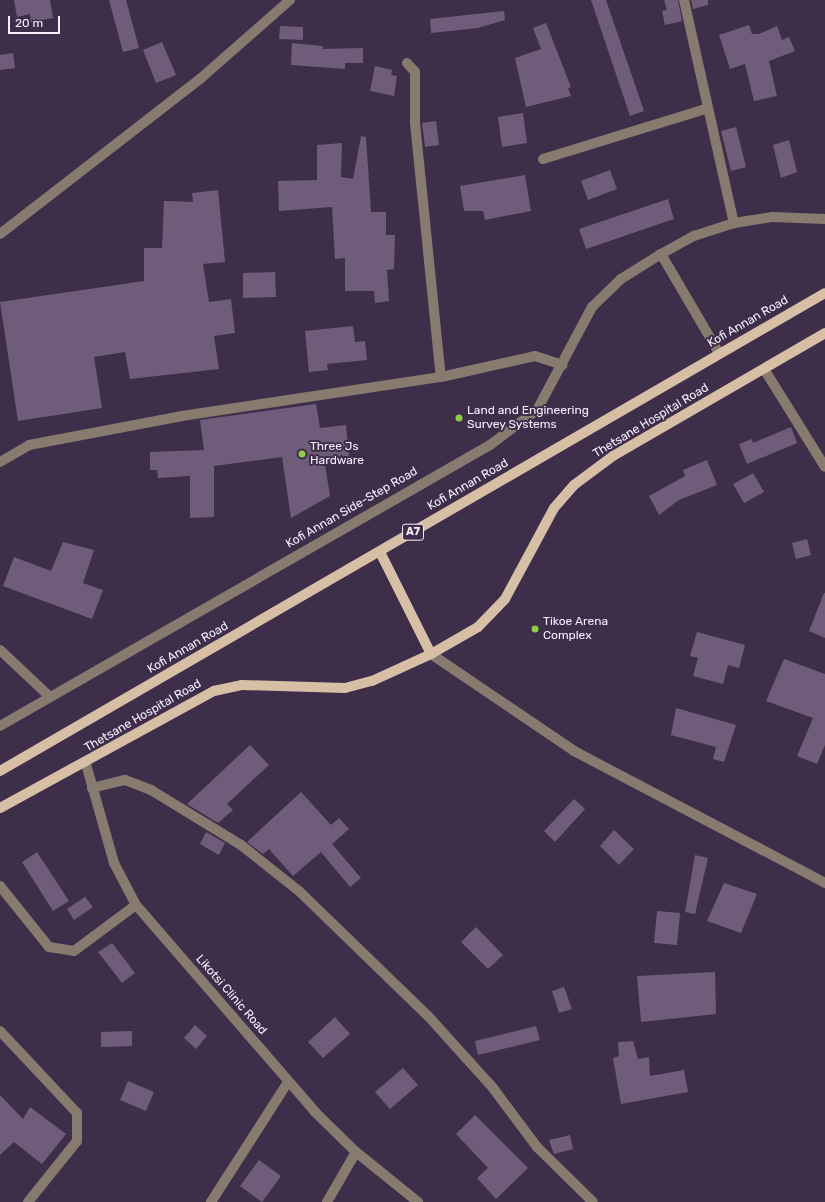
<!DOCTYPE html>
<html>
<head>
<meta charset="utf-8">
<style>
	body { margin:0 }
	#map { position:relative; width:825px; height:1202px; overflow:hidden; background:#3f2e4a; font-family:Rubik,sans-serif }
	div>[style] { position:absolute }
	.building>* { inset:0; background:#6e5c7a }
	.minor>* { height:10px; margin:-5px; padding:0 5px; transform-origin:5px; border-radius:5px; background:#867b6e }
	.major>* { height:10px; margin:-5px; padding:0 5px; transform-origin:5px; border-radius:5px; background:#d6bfa5 }
	.dots>* { width:11px; height:11px; translate:-50% -50%; box-sizing:border-box; border:2px solid #3f2e4a; border-radius:50% }
	span { translate:-50% -50%; white-space:nowrap; text-align:center; line-height:1.15; -webkit-text-stroke:4px #3f2e4a; paint-order:stroke }
	.shield-label span { padding:1px 3px; background:#3f2e4a; border:1px solid; border-radius:3px; -webkit-text-stroke-width:0 }
	.shield-label { font-size:11px; color:#f8effe; font-weight:700 }
	.street-label { font-size:12px; color:#f8effe }
	.poi-label { font-size:12px; color:#f8effe }
	.left { translate:0 -50%; text-align:left }
	.scale { position:absolute; left:8px; top:16px; width:52px; height:18px; box-sizing:border-box; border:2px solid #f8effe; border-top:0; padding-left:5px; font-size:12px; line-height:14px; white-space:nowrap; color:#f8effe; -webkit-text-stroke:3px #3f2e4a; paint-order:stroke }
</style>
</head>
<body>
<div id="map">
	<div class="building">
		<i style="clip-path:polygon(14px 0,50px 0,53px 18px,31px 22px,30px 14px,17px 17px)"></i>
		<i style="clip-path:polygon(109px 0,126px 0,139px 48px,123px 52px)"></i>
		<i style="clip-path:polygon(591px 0,606px 0,644px 111px,630px 116px)"></i>
		<i style="clip-path:polygon(664px 0,678px 0,682px 21px,665px 25px,662px 11px,667px 10px)"></i>
		<i style="clip-path:polygon(691px 0,708px 0,708px 5px,693px 9px)"></i>
		<i style="clip-path:polygon(504px 11px,505px 20px,478px 28px,431px 33px,430px 19px)"></i>
		<i style="clip-path:polygon(546px 23px,571px 87px,568px 88px,571px 96px,526px 107px,515px 58px,541px 49px,533px 28px)"></i>
		<i style="clip-path:polygon(749px 25px,752px 34px,759px 34px,777px 26px,782px 40px,789px 37px,795px 51px,769px 61px,777px 96px,754px 101px,745px 64px,730px 69px,719px 35px)"></i>
		<i style="clip-path:polygon(280px 26px,303px 27px,303px 40px,279px 39px)"></i>
		<i style="clip-path:polygon(162px 42px,176px 75px,156px 83px,143px 50px)"></i>
		<i style="clip-path:polygon(292px 43px,323px 46px,322px 49px,363px 48px,363px 63px,345px 63px,345px 69px,291px 65px)"></i>
		<i style="clip-path:polygon(13px 53px,15px 68px,0 70px,0 55px)"></i>
		<i style="clip-path:polygon(375px 66px,392px 70px,391px 75px,397px 76px,394px 96px,370px 91px)"></i>
		<i style="clip-path:polygon(523px 113px,527px 143px,502px 147px,498px 117px)"></i>
		<i style="clip-path:polygon(436px 121px,439px 145px,425px 147px,422px 123px)"></i>
		<i style="clip-path:polygon(736px 127px,746px 167px,731px 171px,721px 131px)"></i>
		<i style="clip-path:polygon(361px 136px,366px 137px,371px 212px,386px 212px,386px 235px,395px 235px,394px 269px,387px 270px,389px 301px,375px 303px,374px 291px,345px 291px,345px 258px,335px 259px,332px 207px,279px 211px,278px 181px,317px 180px,317px 145px,342px 143px,341px 177px,353px 179px)"></i>
		<i style="clip-path:polygon(789px 140px,797px 172px,781px 178px,773px 145px)"></i>
		<i style="clip-path:polygon(610px 170px,617px 189px,588px 200px,581px 181px)"></i>
		<i style="clip-path:polygon(525px 175px,531px 211px,485px 220px,483px 211px,464px 211px,460px 186px)"></i>
		<i style="clip-path:polygon(218px 190px,225px 262px,203px 264px,209px 302px,231px 299px,235px 333px,214px 336px,219px 369px,130px 379px,125px 352px,94px 357px,102px 408px,18px 421px,0 302px,144px 281px,144px 248px,162px 248px,164px 201px,193px 202px,192px 193px)"></i>
		<i style="clip-path:polygon(668px 199px,674px 219px,586px 249px,579px 229px)"></i>
		<i style="clip-path:polygon(275px 272px,276px 297px,243px 298px,243px 273px)"></i>
		<i style="clip-path:polygon(353px 326px,355px 342px,365px 341px,367px 360px,327px 364px,328px 370px,309px 372px,305px 331px)"></i>
		<i style="clip-path:polygon(316px 404px,320px 428px,346px 425px,349px 456px,324px 458px,330px 496px,291px 518px,282px 457px,214px 466px,214px 517px,190px 518px,190px 476px,158px 478px,157px 470px,150px 470px,150px 452px,204px 450px,200px 420px)"></i>
		<i style="clip-path:polygon(791px 427px,797px 443px,747px 464px,739px 444px,752px 439px,753px 443px)"></i>
		<i style="clip-path:polygon(707px 460px,717px 485px,679px 500px,659px 515px,649px 496px,685px 476px,683px 470px)"></i>
		<i style="clip-path:polygon(753px 473px,764px 492px,744px 503px,733px 484px)"></i>
		<i style="clip-path:polygon(807px 539px,811px 555px,796px 559px,792px 543px)"></i>
		<i style="clip-path:polygon(63px 542px,94px 550px,83px 583px,103px 590px,92px 619px,3px 586px,14px 557px,51px 571px)"></i>
		<i style="clip-path:polygon(824px 593px,825px 593px,825px 638px,809px 631px)"></i>
		<i style="clip-path:polygon(697px 632px,745px 645px,739px 668px,728px 665px,723px 684px,693px 676px,698px 658px,690px 656px)"></i>
		<i style="clip-path:polygon(784px 659px,825px 674px,825px 745px,817px 764px,797px 756px,813px 718px,766px 701px)"></i>
		<i style="clip-path:polygon(676px 708px,736px 725px,724px 762px,713px 759px,716px 747px,671px 735px)"></i>
		<i style="clip-path:polygon(250px 745px,269px 765px,227px 804px,233px 810px,218px 823px,187px 804px)"></i>
		<i style="clip-path:polygon(301px 792px,331px 825px,339px 818px,349px 829px,332px 844px,361px 878px,350px 887px,321px 852px,293px 876px,269px 849px,263px 854px,247px 842px)"></i>
		<i style="clip-path:polygon(574px 799px,585px 809px,555px 842px,544px 831px)"></i>
		<i style="clip-path:polygon(614px 830px,634px 849px,619px 865px,600px 846px)"></i>
		<i style="clip-path:polygon(206px 832px,225px 843px,219px 855px,200px 844px)"></i>
		<i style="clip-path:polygon(37px 852px,69px 901px,53px 911px,22px 862px)"></i>
		<i style="clip-path:polygon(695px 855px,708px 858px,695px 914px,685px 912px)"></i>
		<i style="clip-path:polygon(724px 883px,757px 894px,741px 933px,707px 921px)"></i>
		<i style="clip-path:polygon(85px 897px,93px 907px,74px 920px,67px 909px)"></i>
		<i style="clip-path:polygon(657px 911px,680px 913px,677px 945px,654px 943px)"></i>
		<i style="clip-path:polygon(476px 927px,503px 955px,488px 969px,461px 942px)"></i>
		<i style="clip-path:polygon(112px 943px,135px 973px,122px 983px,98px 952px)"></i>
		<i style="clip-path:polygon(715px 972px,716px 1014px,641px 1022px,637px 976px)"></i>
		<i style="clip-path:polygon(564px 987px,572px 1009px,559px 1013px,552px 991px)"></i>
		<i style="clip-path:polygon(335px 1017px,350px 1034px,323px 1058px,308px 1042px)"></i>
		<i style="clip-path:polygon(195px 1025px,207px 1036px,196px 1049px,184px 1038px)"></i>
		<i style="clip-path:polygon(536px 1026px,540px 1040px,478px 1055px,475px 1041px)"></i>
		<i style="clip-path:polygon(132px 1031px,132px 1046px,101px 1047px,101px 1032px)"></i>
		<i style="clip-path:polygon(633px 1041px,638px 1059px,649px 1057px,650px 1076px,684px 1070px,688px 1092px,621px 1104px,613px 1058px,619px 1056px,618px 1042px)"></i>
		<i style="clip-path:polygon(403px 1068px,418px 1085px,390px 1109px,375px 1092px)"></i>
		<i style="clip-path:polygon(128px 1081px,154px 1092px,146px 1111px,120px 1100px)"></i>
		<i style="clip-path:polygon(0 1095px,23px 1119px,30px 1107px,66px 1134px,42px 1164px,14px 1142px,0 1155px)"></i>
		<i style="clip-path:polygon(475px 1115px,528px 1168px,496px 1199px,477px 1178px,488px 1168px,456px 1134px)"></i>
		<i style="clip-path:polygon(570px 1135px,573px 1149px,554px 1154px,549px 1140px)"></i>
		<i style="clip-path:polygon(259px 1160px,281px 1176px,262px 1202px,240px 1186px)"></i>
	</div>
	<div class="minor">
		<i style="left:684px;top:0;width:229px;rotate:77.4deg"></i>
		<i style="left:407px;top:63px;width:12px;rotate:48deg"></i>
		<i style="left:415px;top:72px;width:51px;rotate:90deg"></i>
		<i style="left:415px;top:123px;width:255px;rotate:84.2deg"></i>
		<i style="left:543px;top:159px;width:170px;rotate:-17.1deg"></i>
		<i style="left:0;top:234px;width:253px;rotate:-37.8deg"></i>
		<i style="left:200px;top:79px;width:120px;rotate:-41.3deg"></i>
		<i style="left:661px;top:254px;width:115px;rotate:59.6deg"></i>
		<i style="left:764px;top:369px;width:115px;rotate:58.1deg"></i>
		<i style="left:0;top:462px;width:34px;rotate:-30deg"></i>
		<i style="left:29px;top:445px;width:156px;rotate:-10.7deg"></i>
		<i style="left:182px;top:416px;width:262px;rotate:-8.6deg"></i>
		<i style="left:441px;top:377px;width:96px;rotate:-12.6deg"></i>
		<i style="left:535px;top:356px;width:29px;rotate:18deg"></i>
		<i style="left:0;top:650px;width:67px;rotate:43.2deg"></i>
		<i style="left:431px;top:654px;width:173px;rotate:34.1deg"></i>
		<i style="left:574px;top:751px;width:284px;rotate:27.7deg"></i>
		<i style="left:0;top:726px;width:565px;rotate:-29.83deg"></i>
		<i style="left:490px;top:445px;width:59px;rotate:-36.7deg"></i>
		<i style="left:537px;top:410px;width:117px;rotate:-61.9deg"></i>
		<i style="left:592px;top:307px;width:40px;rotate:-44deg"></i>
		<i style="left:621px;top:279px;width:47px;rotate:-32deg"></i>
		<i style="left:661px;top:254px;width:38px;rotate:-29deg"></i>
		<i style="left:694px;top:236px;width:42px;rotate:-18deg"></i>
		<i style="left:734px;top:223px;width:39px;rotate:-9deg"></i>
		<i style="left:773px;top:217px;width:52px;rotate:2.2deg"></i>
		<i style="left:86px;top:764px;width:103px;rotate:74.2deg"></i>
		<i style="left:114px;top:863px;width:47px;rotate:62.4deg"></i>
		<i style="left:136px;top:905px;width:274px;rotate:49.1deg"></i>
		<i style="left:315px;top:1112px;width:57px;rotate:44.3deg"></i>
		<i style="left:356px;top:1152px;width:80px;rotate:38.9deg"></i>
		<i style="left:92px;top:788px;width:34px;rotate:-14deg"></i>
		<i style="left:125px;top:780px;width:28px;rotate:21deg"></i>
		<i style="left:151px;top:790px;width:105px;rotate:31.4deg"></i>
		<i style="left:241px;top:845px;width:75px;rotate:38.5deg"></i>
		<i style="left:300px;top:892px;width:178px;rotate:44.1deg"></i>
		<i style="left:428px;top:1016px;width:97px;rotate:47.9deg"></i>
		<i style="left:493px;top:1088px;width:74px;rotate:53.3deg"></i>
		<i style="left:537px;top:1147px;width:78px;rotate:44.5deg"></i>
		<i style="left:0;top:886px;width:78px;rotate:51.2deg"></i>
		<i style="left:49px;top:947px;width:25px;rotate:9deg"></i>
		<i style="left:74px;top:951px;width:77px;rotate:-36.6deg"></i>
		<i style="left:0;top:1031px;width:112px;rotate:46.8deg"></i>
		<i style="left:77px;top:1113px;width:28px;rotate:90deg"></i>
		<i style="left:77px;top:1141px;width:78px;rotate:128.8deg"></i>
		<i style="left:211px;top:1202px;width:143px;rotate:-57.3deg"></i>
		<i style="left:327px;top:1202px;width:58px;rotate:-59.9deg"></i>
	</div>
	<div class="major">
		<i style="left:380px;top:552px;width:114px;rotate:63.4deg"></i>
		<i style="left:0;top:771px;width:953px;rotate:-30.09deg"></i>
		<i style="left:0;top:808px;width:244px;rotate:-28.7deg"></i>
		<i style="left:214px;top:691px;width:29px;rotate:-12deg"></i>
		<i style="left:242px;top:685px;width:103px;rotate:1.7deg"></i>
		<i style="left:345px;top:688px;width:28px;rotate:-15deg"></i>
		<i style="left:372px;top:681px;width:65px;rotate:-24.6deg"></i>
		<i style="left:431px;top:654px;width:54px;rotate:-29.9deg"></i>
		<i style="left:478px;top:627px;width:39px;rotate:-46deg"></i>
		<i style="left:505px;top:599px;width:103px;rotate:-61.7deg"></i>
		<i style="left:554px;top:508px;width:30px;rotate:-49deg"></i>
		<i style="left:574px;top:485px;width:49px;rotate:-36.6deg"></i>
		<i style="left:613px;top:456px;width:245px;rotate:-30.1deg"></i>
	</div>
	<div class="dots">
		<i style="left:459px;top:418px;background:#8cce45"></i>
		<i style="left:302px;top:454px;background:#8cce45"></i>
		<i style="left:535px;top:629px;background:#8cce45"></i>
	</div>
	<div class="shield-label">
		<span style="left:413px;top:532px">A7</span>
	</div>
	<div class="street-label">
		<span style="left:748px;top:322px;rotate:-30deg">Kofi Annan Road</span>
		<span style="left:651px;top:421px;rotate:-31deg">Thetsane Hospital Road</span>
		<span style="left:468px;top:485px;rotate:-30deg">Kofi Annan Road</span>
		<span style="left:352px;top:508px;rotate:-30deg">Kofi Annan Side-Step Road</span>
		<span style="left:188px;top:648px;rotate:-30deg">Kofi Annan Road</span>
		<span style="left:143px;top:716px;rotate:-30deg">Thetsane Hospital Road</span>
		<span style="left:231px;top:995px;rotate:49deg">Likotsi Clinic Road</span>
	</div>
	<div class="poi-label">
		<span class="left" style="left:467px;top:418px">Land and Engineering<br>Survey Systems</span>
		<span class="left" style="left:310px;top:454px">Three Js<br>Hardware</span>
		<span class="left" style="left:543px;top:629px">Tikoe Arena<br>Complex</span>
	</div>
	<div class="scale">20 m</div>
</div>
</body>
</html>
